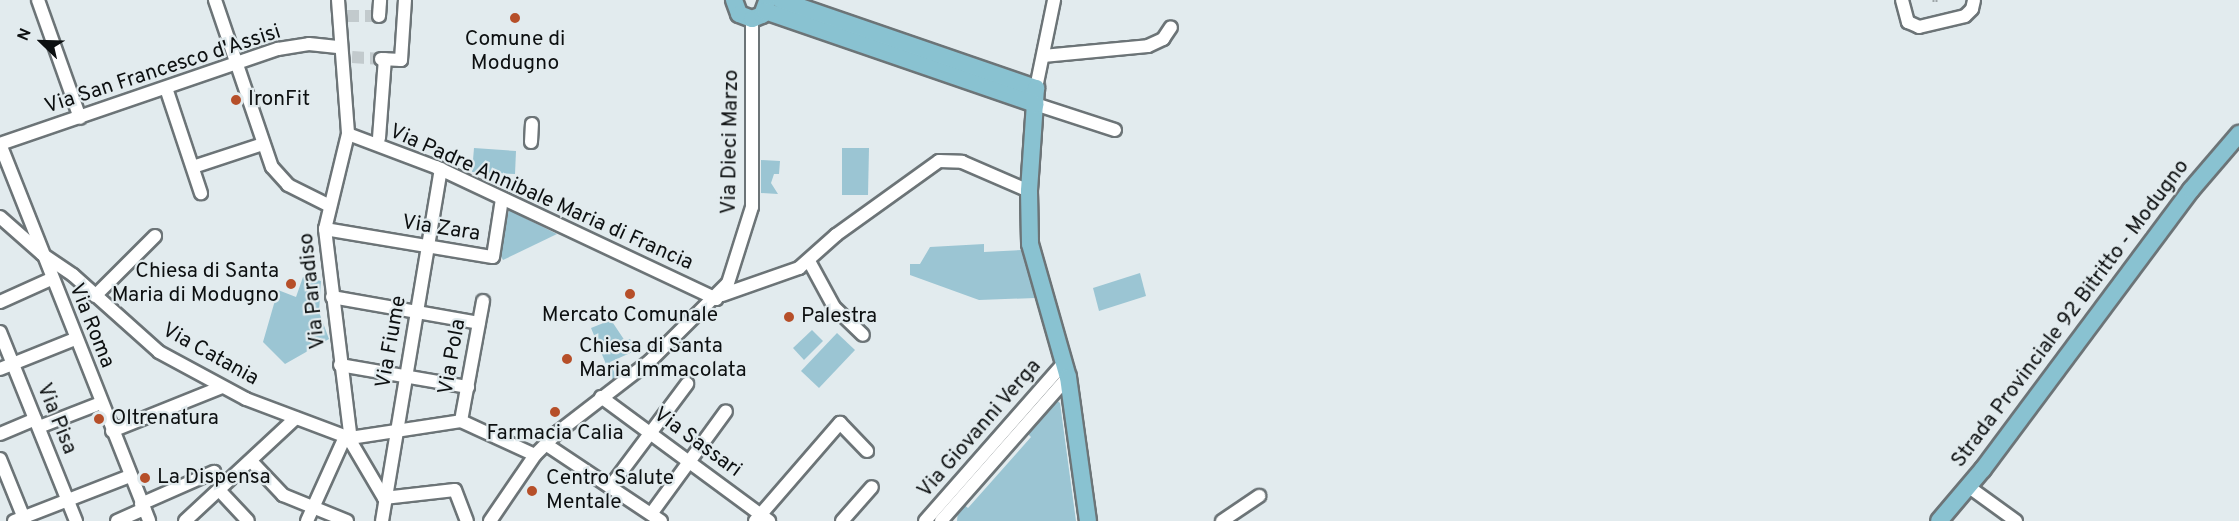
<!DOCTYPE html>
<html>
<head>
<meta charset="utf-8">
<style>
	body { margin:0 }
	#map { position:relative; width:2239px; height:521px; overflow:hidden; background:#e2ebee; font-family:Overpass,sans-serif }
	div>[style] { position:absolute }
	.green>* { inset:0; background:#9bc5d3 }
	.minor-tunnel>* { height:12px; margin-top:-6px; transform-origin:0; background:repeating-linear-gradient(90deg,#c2cacd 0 12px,transparent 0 18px) }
	.roads { filter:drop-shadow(2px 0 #6c7477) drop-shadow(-2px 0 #6c7477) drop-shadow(0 2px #6c7477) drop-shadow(0 -2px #6c7477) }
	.minor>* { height:12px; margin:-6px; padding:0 6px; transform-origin:6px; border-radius:6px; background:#fff }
	.major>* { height:16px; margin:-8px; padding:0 8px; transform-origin:8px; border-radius:8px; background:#89c2d1 }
	.rail>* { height:5px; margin-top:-2.5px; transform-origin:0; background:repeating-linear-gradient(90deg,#e2ebee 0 9px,#5c6263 0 18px); box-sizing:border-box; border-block:2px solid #5c6263 }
	.dots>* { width:16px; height:16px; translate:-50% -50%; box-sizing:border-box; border:3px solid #e2ebee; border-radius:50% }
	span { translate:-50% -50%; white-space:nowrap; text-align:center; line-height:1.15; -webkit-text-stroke:4.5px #e2ebee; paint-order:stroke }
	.poi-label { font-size:21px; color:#0d1011 }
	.left { translate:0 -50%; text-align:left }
	.right { translate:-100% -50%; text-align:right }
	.street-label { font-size:21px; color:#0d1011 }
	.north { position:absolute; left:12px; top:12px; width:60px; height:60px; -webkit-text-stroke:4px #e2ebee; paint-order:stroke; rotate:293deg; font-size:16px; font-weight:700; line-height:24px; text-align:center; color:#0d1011 }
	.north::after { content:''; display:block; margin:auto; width:21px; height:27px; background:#0d1011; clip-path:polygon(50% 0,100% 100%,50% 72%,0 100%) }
</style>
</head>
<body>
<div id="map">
	<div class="green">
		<i style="clip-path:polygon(474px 148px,516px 151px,515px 174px,472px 172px)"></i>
		<i style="clip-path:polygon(842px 148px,869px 148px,868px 195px,842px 195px)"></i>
		<i style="clip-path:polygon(761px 160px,780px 161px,779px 174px,774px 174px,771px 183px,778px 194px,761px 193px)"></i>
		<i style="clip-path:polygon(509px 210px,557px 234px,503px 260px,499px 253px)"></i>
		<i style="clip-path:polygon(984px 244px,984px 252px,1022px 250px,1035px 298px,979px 300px,910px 275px,910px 264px,920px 264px,930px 247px)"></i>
		<i style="clip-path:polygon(1140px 273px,1146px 296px,1099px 311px,1093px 288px)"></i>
		<i style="clip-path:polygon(303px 277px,321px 281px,319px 312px,329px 339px,285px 364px,263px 342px,278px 290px,296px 297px)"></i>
		<i style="clip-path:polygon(611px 320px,625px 341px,630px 339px,637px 350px,610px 362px,617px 379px,613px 381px,591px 328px)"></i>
		<i style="clip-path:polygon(812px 330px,823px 341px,804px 360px,793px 348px)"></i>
		<i style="clip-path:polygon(837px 333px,855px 350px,819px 388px,801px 371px)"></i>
		<i style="clip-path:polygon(1055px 399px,1060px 403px,1076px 521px,957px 521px,958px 510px,963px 504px,968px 508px,1031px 437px,1026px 432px)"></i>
	</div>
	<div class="minor-tunnel">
		<i style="left:347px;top:16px;width:32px"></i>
		<i style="left:352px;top:57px;width:29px;rotate:4deg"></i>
	</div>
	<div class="roads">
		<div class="minor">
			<i style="left:38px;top:0;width:125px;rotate:70.4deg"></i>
			<i style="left:215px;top:0;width:176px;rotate:71.2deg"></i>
			<i style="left:272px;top:167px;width:24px;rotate:48deg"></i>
			<i style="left:288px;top:185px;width:45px;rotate:26.6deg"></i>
			<i style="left:338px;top:0;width:134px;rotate:85.7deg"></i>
			<i style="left:348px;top:134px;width:98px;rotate:103.6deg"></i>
			<i style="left:325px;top:229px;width:215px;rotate:83deg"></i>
			<i style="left:351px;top:442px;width:65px;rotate:59.5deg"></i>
			<i style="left:1902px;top:0;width:23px;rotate:75deg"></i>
			<i style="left:1908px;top:22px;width:12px;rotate:24deg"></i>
			<i style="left:1919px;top:27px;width:47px;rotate:-13.4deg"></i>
			<i style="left:1965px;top:16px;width:10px;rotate:-45deg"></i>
			<i style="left:1972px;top:9px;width:9px;rotate:-77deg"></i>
			<i style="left:379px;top:16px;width:16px;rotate:-86deg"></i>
			<i style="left:1043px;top:56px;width:105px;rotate:-5.4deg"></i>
			<i style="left:1148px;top:46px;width:17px;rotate:-25deg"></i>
			<i style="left:1163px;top:39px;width:14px;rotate:-56deg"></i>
			<i style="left:381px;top:59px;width:20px;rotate:3deg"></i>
			<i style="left:401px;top:60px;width:60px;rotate:-86.2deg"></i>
			<i style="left:166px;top:88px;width:111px;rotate:71.6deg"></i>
			<i style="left:1036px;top:88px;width:90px;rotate:-78.4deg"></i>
			<i style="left:1035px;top:104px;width:84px;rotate:18deg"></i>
			<i style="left:348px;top:134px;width:94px;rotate:20.6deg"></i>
			<i style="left:436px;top:167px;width:310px;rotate:25.2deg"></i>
			<i style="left:379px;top:138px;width:79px;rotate:-85.7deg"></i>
			<i style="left:531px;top:142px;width:18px;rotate:-87deg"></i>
			<i style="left:0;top:144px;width:405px;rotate:68.4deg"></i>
			<i style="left:0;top:144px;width:294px;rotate:-18.9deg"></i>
			<i style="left:278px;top:49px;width:31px;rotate:-9deg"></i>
			<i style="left:309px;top:44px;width:31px;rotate:6deg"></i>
			<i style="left:193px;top:167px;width:74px;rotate:-18.2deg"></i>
			<i style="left:0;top:217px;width:56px;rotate:41.4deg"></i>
			<i style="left:42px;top:254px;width:37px;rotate:34deg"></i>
			<i style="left:73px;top:275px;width:115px;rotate:41.8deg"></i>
			<i style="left:159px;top:352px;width:99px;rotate:28.4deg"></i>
			<i style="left:246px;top:399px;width:111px;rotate:20.6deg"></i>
			<i style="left:350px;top:438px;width:112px;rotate:-8.7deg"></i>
			<i style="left:461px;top:421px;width:81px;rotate:24.7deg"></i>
			<i style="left:325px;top:229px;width:170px;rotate:9.5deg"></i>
			<i style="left:493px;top:257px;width:59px;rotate:-81.2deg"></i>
			<i style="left:809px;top:261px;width:52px;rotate:61.5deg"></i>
			<i style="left:834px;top:307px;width:40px;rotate:44deg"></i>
			<i style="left:722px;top:295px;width:82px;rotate:-19.3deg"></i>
			<i style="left:799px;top:268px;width:50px;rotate:-41.7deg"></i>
			<i style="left:836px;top:235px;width:127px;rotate:-35.7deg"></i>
			<i style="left:939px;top:161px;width:23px;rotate:2deg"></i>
			<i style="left:962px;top:162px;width:73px;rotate:23.4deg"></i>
			<i style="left:95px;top:296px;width:85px;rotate:-45deg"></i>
			<i style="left:332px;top:297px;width:149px;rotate:10deg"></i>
			<i style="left:0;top:302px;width:56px;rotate:-24.3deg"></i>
			<i style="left:0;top:332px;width:204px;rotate:68.1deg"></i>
			<i style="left:340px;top:365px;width:130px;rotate:9.8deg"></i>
			<i style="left:0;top:369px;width:81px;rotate:-21.8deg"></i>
			<i style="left:601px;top:397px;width:209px;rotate:36.4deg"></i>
			<i style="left:461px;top:421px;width:122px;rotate:-79.6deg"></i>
			<i style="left:39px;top:427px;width:66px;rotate:-21.2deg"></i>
			<i style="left:112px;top:431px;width:118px;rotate:-21.8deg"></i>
			<i style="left:0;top:434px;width:38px;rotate:-23deg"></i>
			<i style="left:547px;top:445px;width:137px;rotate:33.7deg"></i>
			<i style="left:0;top:459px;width:67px;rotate:68deg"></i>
			<i style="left:251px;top:461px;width:47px;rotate:46.7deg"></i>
			<i style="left:283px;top:495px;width:69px;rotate:22.1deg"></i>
			<i style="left:610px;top:487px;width:129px;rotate:-53.2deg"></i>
			<i style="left:1969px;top:487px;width:58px;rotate:35.9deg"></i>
			<i style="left:219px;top:490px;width:42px;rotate:46.9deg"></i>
			<i style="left:384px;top:498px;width:71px;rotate:-6.4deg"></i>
			<i style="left:455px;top:490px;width:33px;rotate:69deg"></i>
			<i style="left:141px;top:504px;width:80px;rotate:-23.7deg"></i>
			<i style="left:651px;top:514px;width:127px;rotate:-53.9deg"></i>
			<i style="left:14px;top:521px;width:124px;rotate:-21.2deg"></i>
			<i style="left:117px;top:521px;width:30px;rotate:-24deg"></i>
			<i style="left:185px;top:521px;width:151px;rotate:-42.9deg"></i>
			<i style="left:307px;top:521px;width:92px;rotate:-65.7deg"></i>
			<i style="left:382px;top:521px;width:357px;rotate:-80.5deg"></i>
			<i style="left:490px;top:521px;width:80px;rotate:-55.7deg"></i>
			<i style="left:535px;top:455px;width:33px;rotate:-45deg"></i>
			<i style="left:558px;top:432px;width:116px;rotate:-37.7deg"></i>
			<i style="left:650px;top:361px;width:110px;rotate:-45deg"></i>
			<i style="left:728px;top:283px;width:80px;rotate:-72.5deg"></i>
			<i style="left:752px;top:207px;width:188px;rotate:-90deg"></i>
			<i style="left:755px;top:521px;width:130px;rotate:-49.1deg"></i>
			<i style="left:840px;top:423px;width:39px;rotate:46deg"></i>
			<i style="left:842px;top:521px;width:45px;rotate:-48.6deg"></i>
			<i style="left:925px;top:521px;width:210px;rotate:-48.7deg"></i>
			<i style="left:941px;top:521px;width:192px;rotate:-48.6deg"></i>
			<i style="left:1222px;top:521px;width:45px;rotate:-34deg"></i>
		</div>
		<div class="major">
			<i style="left:734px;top:0;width:15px;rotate:70deg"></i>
			<i style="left:739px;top:14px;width:14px;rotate:21deg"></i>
			<i style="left:752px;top:19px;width:11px;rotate:-22deg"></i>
			<i style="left:762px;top:15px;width:15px;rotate:-70deg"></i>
			<i style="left:780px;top:0;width:271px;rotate:19deg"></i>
			<i style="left:1036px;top:88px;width:103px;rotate:93.9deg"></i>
			<i style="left:1029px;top:191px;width:53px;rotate:88.9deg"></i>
			<i style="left:1030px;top:244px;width:138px;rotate:74.1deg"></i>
			<i style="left:1068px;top:377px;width:145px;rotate:82.1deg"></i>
			<i style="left:765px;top:11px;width:286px;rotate:19deg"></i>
			<i style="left:1939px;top:521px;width:68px;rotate:-49.8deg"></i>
			<i style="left:1983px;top:469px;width:348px;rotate:-53.3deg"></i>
			<i style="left:2191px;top:190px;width:74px;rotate:-49.4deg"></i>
		</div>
	</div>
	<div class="rail">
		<i style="left:1935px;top:0;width:1px;rotate:90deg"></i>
	</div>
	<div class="dots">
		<i style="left:515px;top:18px;background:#b64f29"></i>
		<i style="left:236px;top:100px;background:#b64f29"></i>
		<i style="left:291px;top:284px;background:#b64f29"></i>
		<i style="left:630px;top:294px;background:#b64f29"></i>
		<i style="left:789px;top:317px;background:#b64f29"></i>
		<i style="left:567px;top:359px;background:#b64f29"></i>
		<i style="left:555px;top:412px;background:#b64f29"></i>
		<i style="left:99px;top:419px;background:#b64f29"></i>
		<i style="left:145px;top:478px;background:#b64f29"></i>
		<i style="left:532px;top:491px;background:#b64f29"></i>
	</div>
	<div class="poi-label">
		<span style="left:515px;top:52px">Comune di<br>Modugno</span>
		<span class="left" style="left:248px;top:100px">IronFit</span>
		<span class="right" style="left:279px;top:284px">Chiesa di Santa<br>Maria di Modugno</span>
		<span style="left:630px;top:316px">Mercato Comunale</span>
		<span class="left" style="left:801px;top:317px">Palestra</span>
		<span class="left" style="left:579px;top:359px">Chiesa di Santa<br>Maria Immacolata</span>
		<span class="left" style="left:111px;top:419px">Oltrenatura</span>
		<span style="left:555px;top:434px">Farmacia Calia</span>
		<span class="left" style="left:157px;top:478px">La Dispensa</span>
		<span class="left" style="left:546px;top:491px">Centro Salute<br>Mentale</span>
	</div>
	<div class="street-label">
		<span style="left:163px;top:70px;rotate:-18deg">Via San Francesco d'Assisi</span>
		<span style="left:731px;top:142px;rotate:-89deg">Via Dieci Marzo</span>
		<span style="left:541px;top:198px;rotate:24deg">Via Padre Annibale Maria di Francia</span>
		<span style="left:441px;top:229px;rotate:9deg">Via Zara</span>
		<span style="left:313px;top:291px;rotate:-96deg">Via Paradiso</span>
		<span style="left:2071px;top:314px;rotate:-53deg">Strada Provinciale 92 Bitritto - Modugno</span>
		<span style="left:91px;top:326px;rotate:68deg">Via Roma</span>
		<span style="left:392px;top:342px;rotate:-80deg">Via Fiume</span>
		<span style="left:210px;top:355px;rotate:29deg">Via Catania</span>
		<span style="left:453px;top:357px;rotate:-80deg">Via Pola</span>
		<span style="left:56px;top:419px;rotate:68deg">Via Pisa</span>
		<span style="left:980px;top:429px;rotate:-49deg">Via Giovanni Verga</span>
		<span style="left:697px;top:443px;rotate:36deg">Via Sassari</span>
	</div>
	<div class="north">N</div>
</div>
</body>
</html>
